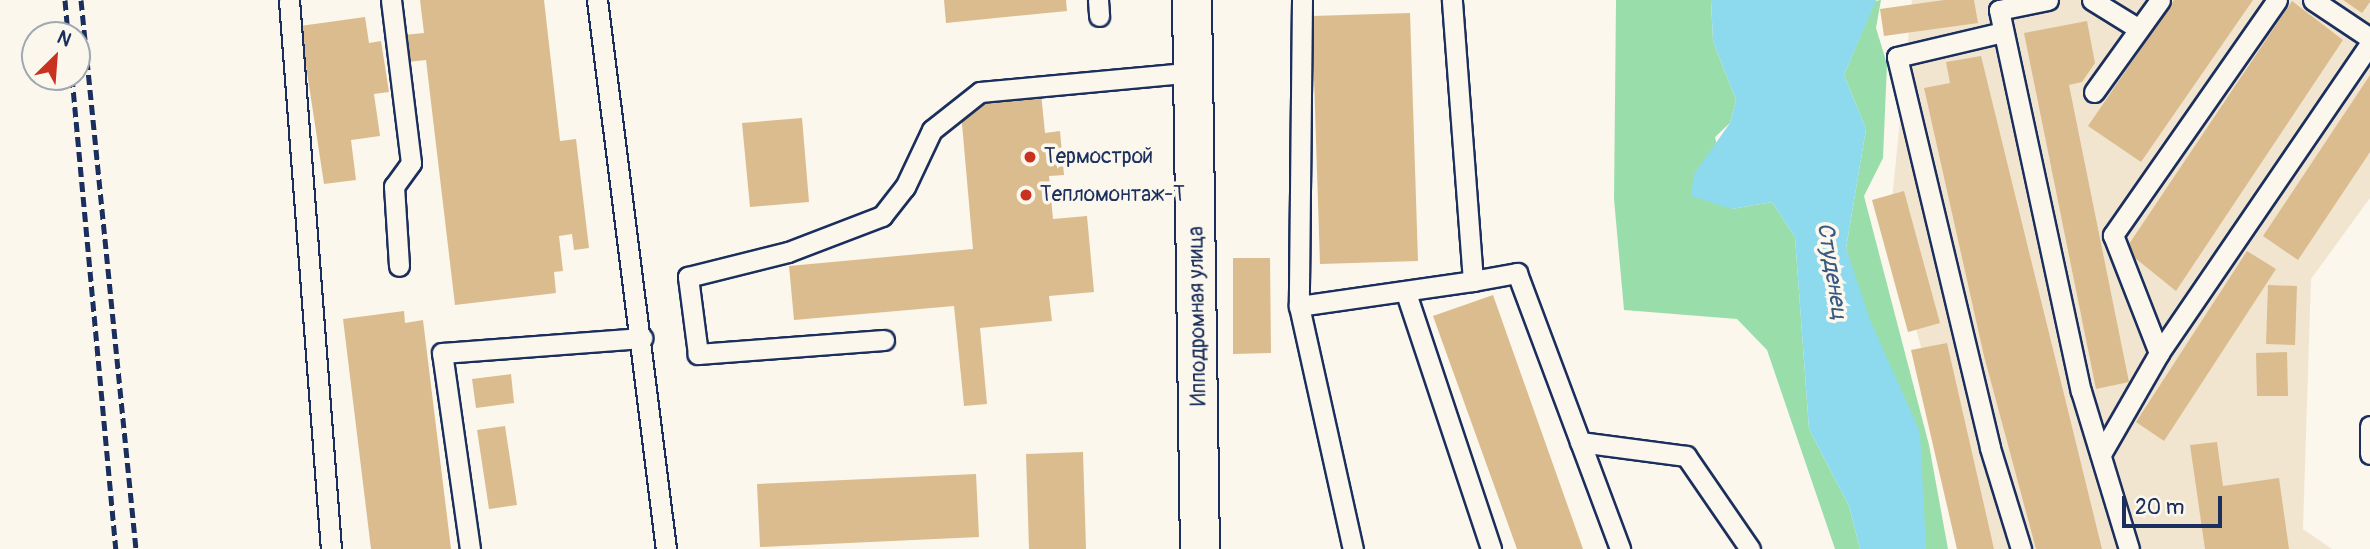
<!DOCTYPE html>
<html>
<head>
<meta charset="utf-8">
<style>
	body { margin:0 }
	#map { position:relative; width:2370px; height:549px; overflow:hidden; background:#fbf7ec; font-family:Pangolin,sans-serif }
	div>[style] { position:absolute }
	.built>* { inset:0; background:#f1e5d0 }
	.green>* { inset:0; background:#99deaa }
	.water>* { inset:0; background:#8ddaee }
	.building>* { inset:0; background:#dbbc8e }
	.roads { filter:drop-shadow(2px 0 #1b2f5e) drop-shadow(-2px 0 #1b2f5e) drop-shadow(0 2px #1b2f5e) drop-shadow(0 -2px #1b2f5e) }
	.service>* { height:19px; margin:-9.5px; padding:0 9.5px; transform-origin:9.5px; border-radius:9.5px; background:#fbf7ec }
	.secondary>* { height:38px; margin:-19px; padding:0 19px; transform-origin:19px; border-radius:19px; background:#fbf7ec }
	.rail>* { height:5px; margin-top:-2.5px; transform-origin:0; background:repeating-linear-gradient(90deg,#1b2f5e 0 10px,transparent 0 15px) }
	.dots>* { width:19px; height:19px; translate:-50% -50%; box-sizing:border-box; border:4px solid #fbf7ec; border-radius:50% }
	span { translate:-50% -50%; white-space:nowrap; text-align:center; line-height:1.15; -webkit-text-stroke:7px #fbf7ec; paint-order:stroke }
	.poi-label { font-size:21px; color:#1b2f5e }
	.left { translate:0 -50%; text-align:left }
	.street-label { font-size:21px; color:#1b2f5e }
	.water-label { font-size:23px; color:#385a82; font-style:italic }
	.north { position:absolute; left:21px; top:21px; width:70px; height:70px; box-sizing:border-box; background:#fbf7ec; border:2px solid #a1a7b3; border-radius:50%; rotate:25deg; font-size:19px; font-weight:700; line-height:28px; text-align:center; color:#1b2f5e }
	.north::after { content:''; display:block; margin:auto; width:24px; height:32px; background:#c8321e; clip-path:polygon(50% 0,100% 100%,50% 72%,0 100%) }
	.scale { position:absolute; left:2122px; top:496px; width:100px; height:32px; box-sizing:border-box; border:4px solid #1b2f5e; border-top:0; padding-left:9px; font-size:21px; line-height:24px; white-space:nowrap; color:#1b2f5e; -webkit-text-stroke:5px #fbf7ec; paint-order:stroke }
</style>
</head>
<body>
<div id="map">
	<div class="built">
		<i style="clip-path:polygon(1912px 0,2370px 0,2370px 198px,2311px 279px,2303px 529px,2332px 549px,1976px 549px,1889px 230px)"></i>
	</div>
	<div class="green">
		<i style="clip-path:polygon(1616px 0,1711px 0,1713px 41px,1736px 100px,1730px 123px,1715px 137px,1732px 209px,1772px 202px,1795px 237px,1809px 429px,1849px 506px,1860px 549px,1835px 549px,1767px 350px,1737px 319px,1624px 310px,1614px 199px)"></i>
		<i style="clip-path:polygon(1881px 0,1876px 28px,1887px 64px,1883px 158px,1864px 196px,1929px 445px,1948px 549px,1926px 549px,1846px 248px,1866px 129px,1844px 75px,1875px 1px)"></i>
	</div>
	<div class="water">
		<i style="clip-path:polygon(1711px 0,1876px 0,1844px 75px,1866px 129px,1846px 248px,1870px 320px,1920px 432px,1926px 549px,1860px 549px,1849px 506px,1809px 429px,1795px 237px,1772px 202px,1732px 209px,1691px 196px,1694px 174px,1730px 123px,1736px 100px,1713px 41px)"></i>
	</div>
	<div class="building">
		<i style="clip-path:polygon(420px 0,544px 0,560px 141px,576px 139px,589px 248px,574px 250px,572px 234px,559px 236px,563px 271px,554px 272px,556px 293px,455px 305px,426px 60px,407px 62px,404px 35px,424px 33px)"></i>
		<i style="clip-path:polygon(944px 0,1066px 0,1067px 11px,946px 23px)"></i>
		<i style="clip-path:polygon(1944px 0,1974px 0,1978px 23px,1884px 36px,1880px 9px)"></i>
		<i style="clip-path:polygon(2174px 0,2253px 0,2141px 162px,2088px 126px)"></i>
		<i style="clip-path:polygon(2343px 0,2370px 0,2370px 2px,2362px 13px)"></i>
		<i style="clip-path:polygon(2292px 1px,2343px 40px,2176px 291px,2125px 250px)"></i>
		<i style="clip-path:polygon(1410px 13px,1418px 261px,1320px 264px,1312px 16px)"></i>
		<i style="clip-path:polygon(365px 17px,369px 43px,381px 41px,389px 92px,374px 94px,380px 136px,351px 140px,356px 180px,324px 184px,300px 26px)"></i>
		<i style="clip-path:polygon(2087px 21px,2095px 63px,2082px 82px,2069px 85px,2129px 382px,2096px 389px,2024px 33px)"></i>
		<i style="clip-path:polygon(1981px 56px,2102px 549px,2036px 549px,1984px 356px,1924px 88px,1950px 83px,1946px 62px)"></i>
		<i style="clip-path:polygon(2370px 75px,2370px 152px,2298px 260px,2263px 236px)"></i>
		<i style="clip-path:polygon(1041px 93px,1045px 133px,1060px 131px,1064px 175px,1049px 176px,1053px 219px,1087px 216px,1094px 292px,1049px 296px,1052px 321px,980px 328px,987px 404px,964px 406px,954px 306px,794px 320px,789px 266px,973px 249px,960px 101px)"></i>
		<i style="clip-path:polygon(802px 118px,809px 202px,750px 207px,742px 123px)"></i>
		<i style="clip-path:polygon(1904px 191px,1940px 323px,1908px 332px,1872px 200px)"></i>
		<i style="clip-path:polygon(2247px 251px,2276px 269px,2164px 441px,2136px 422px)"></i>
		<i style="clip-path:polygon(1233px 258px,1270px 258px,1271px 353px,1233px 354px)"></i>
		<i style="clip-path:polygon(2268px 285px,2297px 286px,2295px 345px,2266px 344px)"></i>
		<i style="clip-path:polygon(1493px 295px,1583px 549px,1517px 549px,1433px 316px)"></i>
		<i style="clip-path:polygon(404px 311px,405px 323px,423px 320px,451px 549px,371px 549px,343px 319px)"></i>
		<i style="clip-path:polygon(1947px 343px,1994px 549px,1957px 549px,1911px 350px)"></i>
		<i style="clip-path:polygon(2287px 352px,2288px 396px,2257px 396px,2256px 353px)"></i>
		<i style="clip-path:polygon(511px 374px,514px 403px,476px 408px,472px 379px)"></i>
		<i style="clip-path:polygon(505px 426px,517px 505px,489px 509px,477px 430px)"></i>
		<i style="clip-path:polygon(2217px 442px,2223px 486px,2279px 478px,2289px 549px,2205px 549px,2190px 445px)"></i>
		<i style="clip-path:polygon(1083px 452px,1086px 549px,1029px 549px,1026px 454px)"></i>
		<i style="clip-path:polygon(976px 474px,979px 537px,760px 547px,757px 484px)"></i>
	</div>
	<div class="roads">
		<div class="service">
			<i style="left:289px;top:0;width:551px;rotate:85.63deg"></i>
			<i style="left:391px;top:0;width:164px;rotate:83deg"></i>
			<i style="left:411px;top:163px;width:29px;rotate:126deg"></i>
			<i style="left:394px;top:186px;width:80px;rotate:86.4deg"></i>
			<i style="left:597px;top:0;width:553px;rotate:82.84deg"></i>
			<i style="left:1098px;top:0;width:16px;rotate:86deg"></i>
			<i style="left:1302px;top:0;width:306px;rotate:90.6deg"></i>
			<i style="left:1299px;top:306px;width:249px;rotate:77.5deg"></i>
			<i style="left:2048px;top:0;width:50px;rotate:168.5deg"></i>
			<i style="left:1999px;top:10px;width:390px;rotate:77.9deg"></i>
			<i style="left:2081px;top:391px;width:165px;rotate:73.1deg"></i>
			<i style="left:2092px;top:0;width:55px;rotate:31.7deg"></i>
			<i style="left:2277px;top:0;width:287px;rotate:124.9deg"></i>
			<i style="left:2113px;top:235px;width:127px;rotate:68.7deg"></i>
			<i style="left:2159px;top:353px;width:374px;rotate:-55.7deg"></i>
			<i style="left:2313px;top:0;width:69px;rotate:33.7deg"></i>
			<i style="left:2003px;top:32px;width:109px;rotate:166.7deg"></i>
			<i style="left:1897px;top:57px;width:402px;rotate:76.6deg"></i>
			<i style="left:1990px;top:448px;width:106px;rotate:72.9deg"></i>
			<i style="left:2094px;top:92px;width:113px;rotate:-54.3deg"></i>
			<i style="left:1473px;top:281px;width:45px;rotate:-10.3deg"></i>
			<i style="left:1517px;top:273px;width:295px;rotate:69.5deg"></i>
			<i style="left:1406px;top:293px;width:270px;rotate:71.6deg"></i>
			<i style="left:1299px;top:306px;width:176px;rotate:-8.2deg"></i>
			<i style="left:1473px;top:281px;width:282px;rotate:-94.3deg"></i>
			<i style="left:884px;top:340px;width:187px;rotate:175.7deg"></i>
			<i style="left:698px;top:354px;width:78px;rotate:-97.4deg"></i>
			<i style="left:688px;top:277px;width:103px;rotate:-14deg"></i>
			<i style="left:788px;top:252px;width:101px;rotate:-21deg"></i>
			<i style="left:882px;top:216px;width:37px;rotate:-52deg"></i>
			<i style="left:905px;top:187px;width:63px;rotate:-64.7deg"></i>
			<i style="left:932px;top:130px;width:61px;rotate:-38.4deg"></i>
			<i style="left:980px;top:92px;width:215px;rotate:-5.3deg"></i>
			<i style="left:2370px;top:426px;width:28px;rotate:90deg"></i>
			<i style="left:1580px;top:442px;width:107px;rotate:7.5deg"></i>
			<i style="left:1686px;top:456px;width:113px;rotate:55.5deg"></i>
			<i style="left:2101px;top:454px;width:116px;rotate:-60.1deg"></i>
			<i style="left:470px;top:549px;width:198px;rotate:-98.1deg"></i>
			<i style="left:442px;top:353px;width:201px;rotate:-4.3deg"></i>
		</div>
		<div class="secondary">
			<i style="left:1192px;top:0;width:549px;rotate:89.17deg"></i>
		</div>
	</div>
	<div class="rail">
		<i style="left:65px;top:0;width:35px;rotate:85deg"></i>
		<i style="left:81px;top:0;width:552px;rotate:84.28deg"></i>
		<i style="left:72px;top:77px;width:474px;rotate:84.7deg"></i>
	</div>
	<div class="dots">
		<i style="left:1030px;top:157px;background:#c8321e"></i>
		<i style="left:1026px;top:195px;background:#c8321e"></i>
	</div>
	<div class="poi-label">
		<span class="left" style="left:1044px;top:157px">Термострой</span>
		<span class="left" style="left:1040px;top:195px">Тепломонтаж-Т</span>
	</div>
	<div class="street-label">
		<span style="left:1198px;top:316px;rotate:-91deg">Ипподромная улица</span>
	</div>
	<div class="water-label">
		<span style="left:1832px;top:271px;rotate:81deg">Студенец</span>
	</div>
	<div class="north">N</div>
	<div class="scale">20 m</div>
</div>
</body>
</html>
